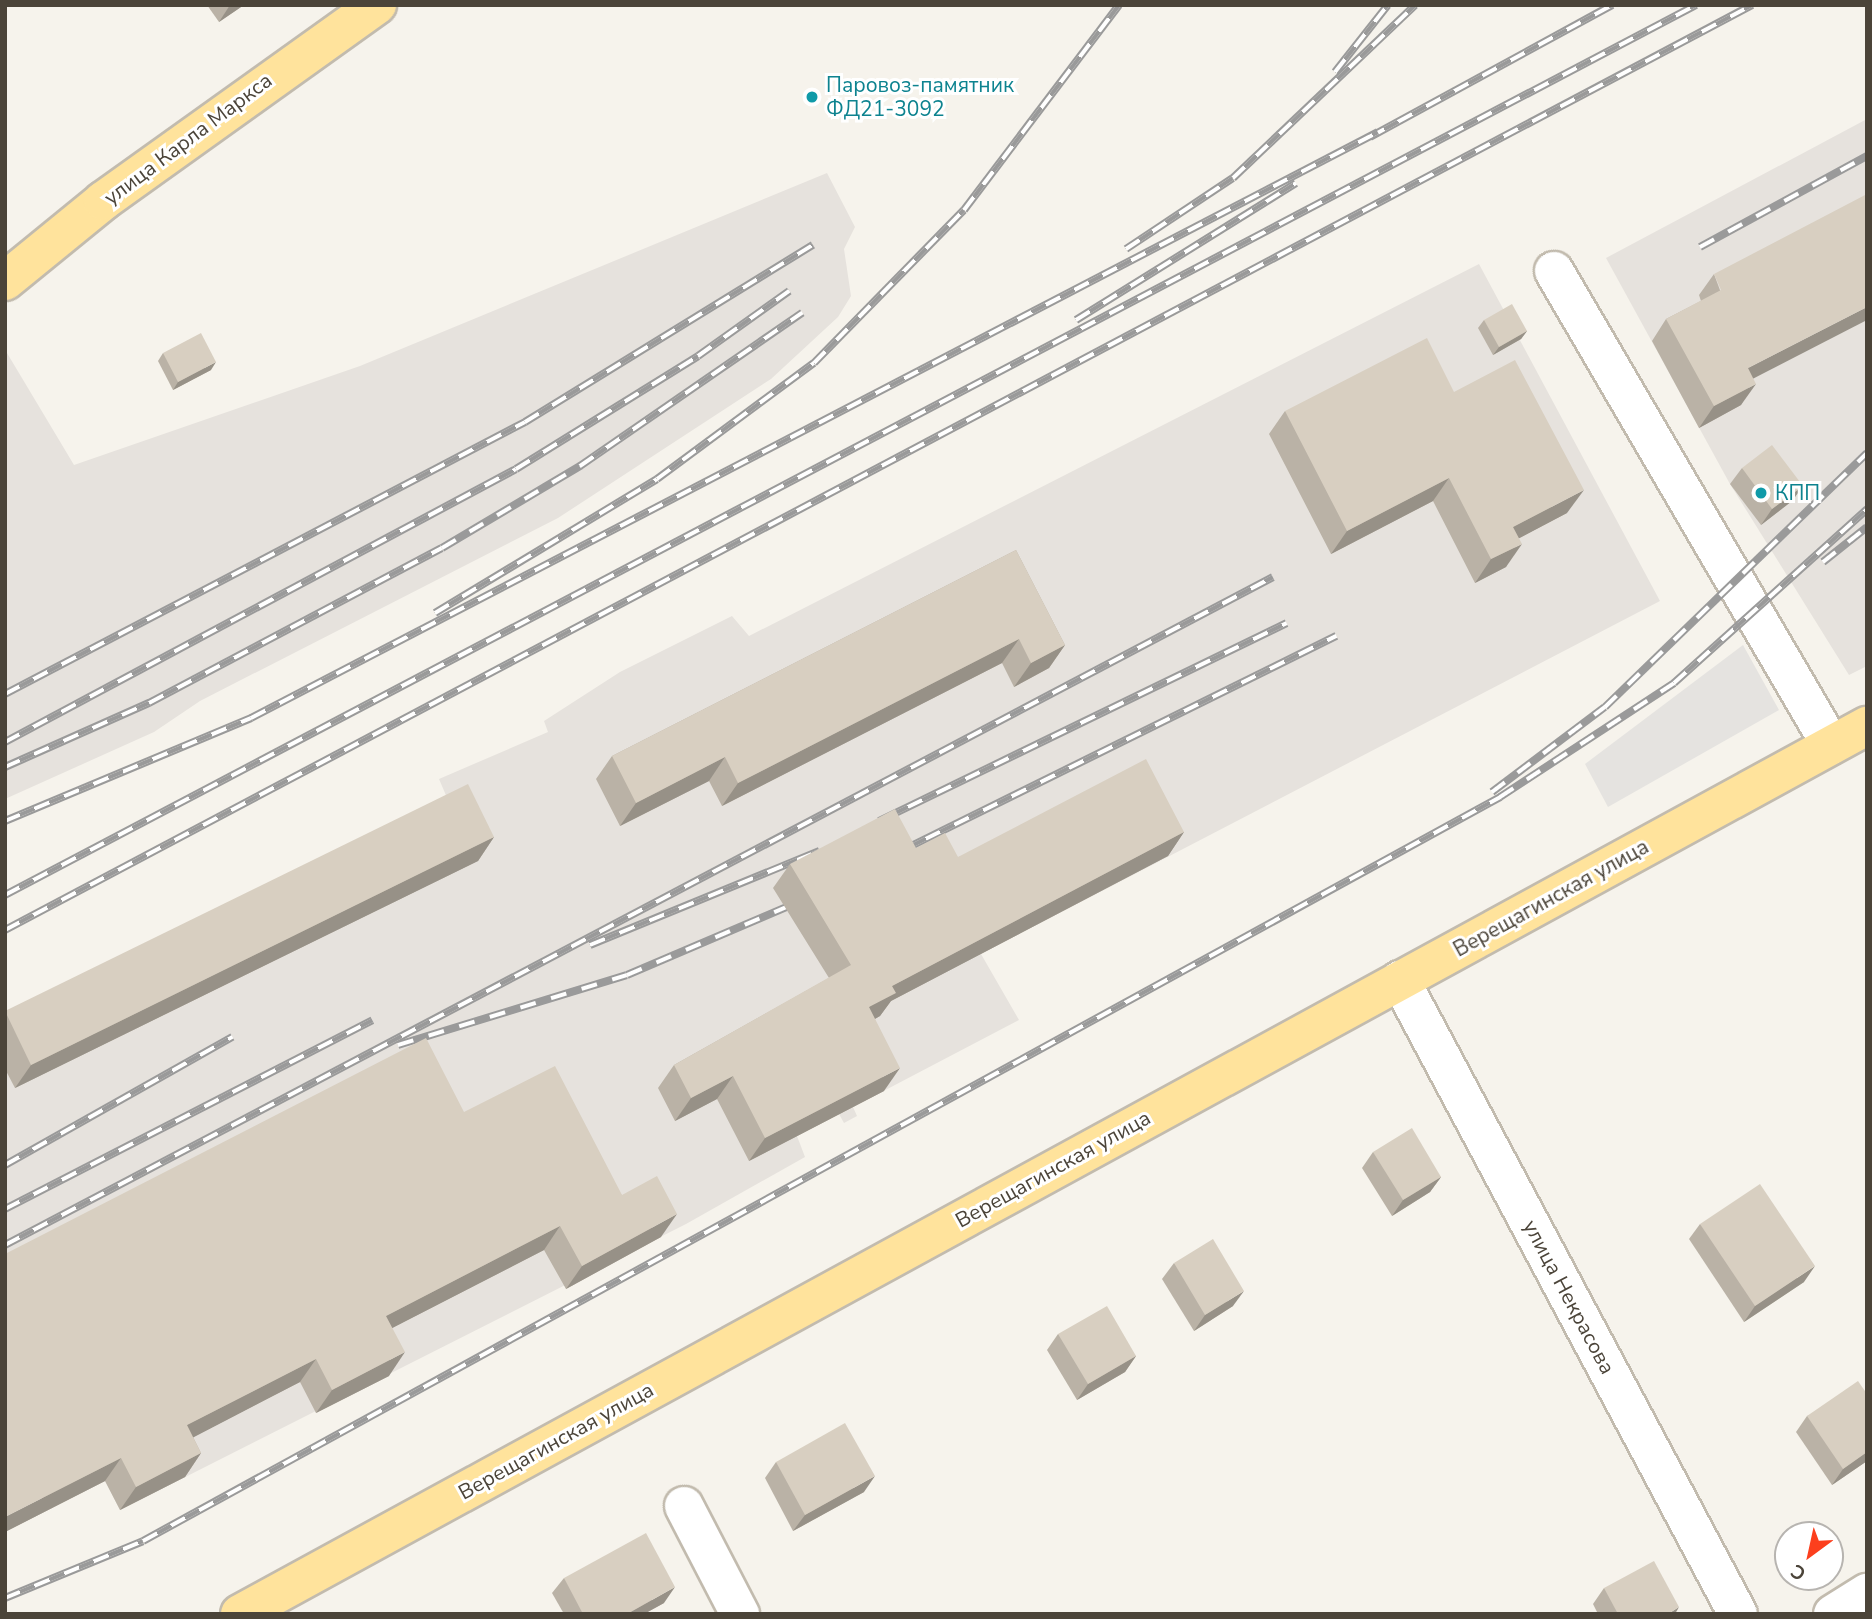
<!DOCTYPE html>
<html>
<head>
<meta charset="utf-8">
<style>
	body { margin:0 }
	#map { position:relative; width:1872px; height:1619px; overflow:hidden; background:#f6f3ec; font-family:"Nunito Sans",sans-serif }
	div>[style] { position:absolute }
	.industrial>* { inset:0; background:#e6e2dd }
	.parking>* { inset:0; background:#e5e3e0 }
	.roads { filter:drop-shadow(2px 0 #c2bbae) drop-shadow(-2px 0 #c2bbae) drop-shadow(0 2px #c2bbae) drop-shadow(0 -2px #c2bbae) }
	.minor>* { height:38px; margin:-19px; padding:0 19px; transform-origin:19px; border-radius:19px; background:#fff }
	.major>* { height:38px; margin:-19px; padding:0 19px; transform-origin:19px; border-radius:19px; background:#ffe39c }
	.rail>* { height:8px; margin-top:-4px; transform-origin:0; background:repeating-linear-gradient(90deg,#fff 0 16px,#9a9a9a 0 32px); box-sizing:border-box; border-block:2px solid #9a9a9a }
	.wall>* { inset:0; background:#bab2a6 }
	.shaded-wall>* { inset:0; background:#979187 }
	.building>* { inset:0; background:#d8cfc1 }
	.dots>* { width:19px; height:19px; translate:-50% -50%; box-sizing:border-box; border:4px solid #fff; border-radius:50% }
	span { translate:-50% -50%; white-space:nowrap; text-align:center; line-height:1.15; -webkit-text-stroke:6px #fff; paint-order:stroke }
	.culture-label { font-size:21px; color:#0d838f }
	.left { translate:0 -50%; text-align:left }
	.street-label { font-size:21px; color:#4b4439 }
	.frame { position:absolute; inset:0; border:7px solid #4b4439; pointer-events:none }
	.north { position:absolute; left:1774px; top:1521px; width:70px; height:70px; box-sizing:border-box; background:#fff; border:2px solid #b7b4b0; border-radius:50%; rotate:213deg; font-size:19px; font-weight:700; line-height:28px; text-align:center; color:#4b4439 }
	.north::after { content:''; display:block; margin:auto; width:24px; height:32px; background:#fc3f1d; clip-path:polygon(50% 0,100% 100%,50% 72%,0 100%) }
</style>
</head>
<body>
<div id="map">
	<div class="industrial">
		<i style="clip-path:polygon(1867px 119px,1867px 666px,1849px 675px,1730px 484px,1606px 258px)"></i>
		<i style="clip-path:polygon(827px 173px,855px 227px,844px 249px,851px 296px,838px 317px,771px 379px,558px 518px,200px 701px,154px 732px,5px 799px,7px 353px,74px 465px,360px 366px)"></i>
		<i style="clip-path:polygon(1479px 264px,1660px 601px,981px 954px,1019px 1020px,853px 1107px,857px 1116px,844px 1123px,839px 1114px,797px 1136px,805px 1157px,686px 1224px,120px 1510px,105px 1481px,5px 1532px,5px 1026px,451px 807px,439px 779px,548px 732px,544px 721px,620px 672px,732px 616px,749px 636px)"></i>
	</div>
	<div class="parking">
		<i style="clip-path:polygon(1743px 645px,1779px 710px,1608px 807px,1585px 764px)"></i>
	</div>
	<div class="roads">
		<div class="minor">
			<i style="left:1554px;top:271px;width:549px;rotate:59.7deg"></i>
			<i style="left:1400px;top:980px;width:718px;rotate:61.94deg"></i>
			<i style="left:684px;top:1506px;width:122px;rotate:62.6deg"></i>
			<i style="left:1833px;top:1614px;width:40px;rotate:-32deg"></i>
		</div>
		<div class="major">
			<i style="left:5px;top:281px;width:127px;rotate:-39.2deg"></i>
			<i style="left:103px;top:201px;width:337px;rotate:-35.6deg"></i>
			<i style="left:240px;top:1614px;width:1854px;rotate:-28.63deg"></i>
		</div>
	</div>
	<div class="rail">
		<i style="left:1335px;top:72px;width:85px;rotate:-51.7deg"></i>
		<i style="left:1370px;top:137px;width:276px;rotate:-28.6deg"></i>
		<i style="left:1700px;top:247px;width:190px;rotate:-28.6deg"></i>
		<i style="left:1126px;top:249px;width:128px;rotate:-33.6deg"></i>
		<i style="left:1233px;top:178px;width:251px;rotate:-43.5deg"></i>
		<i style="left:1076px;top:320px;width:259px;rotate:-31.9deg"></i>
		<i style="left:1823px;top:562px;width:56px;rotate:-38.5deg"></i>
		<i style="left:435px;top:613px;width:259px;rotate:-31.1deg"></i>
		<i style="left:657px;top:479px;width:195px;rotate:-36.5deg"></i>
		<i style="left:814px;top:363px;width:214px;rotate:-45.6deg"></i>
		<i style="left:964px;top:210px;width:257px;rotate:-52.9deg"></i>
		<i style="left:5px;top:694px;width:587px;rotate:-27.61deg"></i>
		<i style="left:525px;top:422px;width:338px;rotate:-31.6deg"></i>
		<i style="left:5px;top:742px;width:579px;rotate:-28.11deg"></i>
		<i style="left:516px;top:469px;width:214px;rotate:-31.8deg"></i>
		<i style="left:698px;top:356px;width:112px;rotate:-35.5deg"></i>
		<i style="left:5px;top:767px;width:158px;rotate:-24deg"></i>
		<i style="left:149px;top:703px;width:331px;rotate:-27.9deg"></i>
		<i style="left:442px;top:548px;width:161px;rotate:-30.7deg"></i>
		<i style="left:580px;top:466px;width:270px;rotate:-34.6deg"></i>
		<i style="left:1492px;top:792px;width:141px;rotate:-37deg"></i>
		<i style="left:1605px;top:707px;width:365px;rotate:-44.1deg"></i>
		<i style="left:5px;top:821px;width:267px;rotate:-22.7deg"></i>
		<i style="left:251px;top:718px;width:1270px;rotate:-27.47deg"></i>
		<i style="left:879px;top:821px;width:453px;rotate:-25.9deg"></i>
		<i style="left:897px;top:853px;width:490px;rotate:-26.3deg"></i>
		<i style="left:5px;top:895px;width:1911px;rotate:-27.76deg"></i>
		<i style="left:5px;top:930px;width:1977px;rotate:-27.9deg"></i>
		<i style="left:590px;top:945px;width:248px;rotate:-22.3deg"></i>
		<i style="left:398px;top:1045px;width:239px;rotate:-17deg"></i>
		<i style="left:627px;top:975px;width:191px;rotate:-23.1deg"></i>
		<i style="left:5px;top:1165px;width:261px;rotate:-29.4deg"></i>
		<i style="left:5px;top:1209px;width:413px;rotate:-27.2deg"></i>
		<i style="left:5px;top:1245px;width:1433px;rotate:-27.78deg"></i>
		<i style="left:5px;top:1598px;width:149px;rotate:-22.4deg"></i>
		<i style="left:143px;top:1541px;width:1548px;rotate:-28.73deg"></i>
		<i style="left:1500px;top:797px;width:208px;rotate:-33.2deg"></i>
		<i style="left:1674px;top:683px;width:260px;rotate:-42deg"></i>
	</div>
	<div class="wall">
		<i style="clip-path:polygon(207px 5px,244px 5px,219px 22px)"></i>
		<i style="clip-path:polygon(1714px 274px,1753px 379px,1741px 405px,1699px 428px,1652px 341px,1666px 319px,1701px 301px,1699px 295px)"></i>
		<i style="clip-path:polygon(1484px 320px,1527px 331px,1521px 339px,1493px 355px,1478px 328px)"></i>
		<i style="clip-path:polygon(163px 353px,211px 370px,173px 390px,158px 361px)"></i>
		<i style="clip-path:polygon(1285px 411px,1567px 513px,1519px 538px,1506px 567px,1475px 583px,1433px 501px,1331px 554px,1269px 434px)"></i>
		<i style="clip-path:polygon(1742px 468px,1803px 486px,1792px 501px,1761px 525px,1730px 484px)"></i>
		<i style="clip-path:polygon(1016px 550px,1065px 645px,1049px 668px,1014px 687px,1002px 663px,722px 806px,709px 781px,620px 826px,596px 779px,612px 756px)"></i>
		<i style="clip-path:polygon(1184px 832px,1168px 856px,891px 1001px,880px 1016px,875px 1019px,884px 1091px,749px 1161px,717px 1099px,675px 1121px,658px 1088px,674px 1065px,829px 978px,773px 888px,790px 864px,916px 848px,958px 857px)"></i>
		<i style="clip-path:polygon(494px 837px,478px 861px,15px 1088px,5px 1069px,5px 1012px)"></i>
		<i style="clip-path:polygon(464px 1112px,622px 1195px,661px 1237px,566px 1289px,544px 1250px,392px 1328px,389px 1376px,316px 1413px,300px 1382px,193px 1437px,201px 1453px,185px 1477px,120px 1510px,105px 1481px,5px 1532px)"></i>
		<i style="clip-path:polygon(1373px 1152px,1441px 1177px,1430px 1192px,1392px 1216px,1362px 1168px)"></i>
		<i style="clip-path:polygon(1700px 1224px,1804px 1282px,1744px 1322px,1689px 1239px)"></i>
		<i style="clip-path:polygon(1174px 1263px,1233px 1306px,1194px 1331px,1162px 1279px)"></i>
		<i style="clip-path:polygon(1058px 1334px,1136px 1356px,1125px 1372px,1077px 1400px,1047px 1350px)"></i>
		<i style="clip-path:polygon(1867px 1394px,1867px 1461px,1832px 1485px,1796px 1432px,1807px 1416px)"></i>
		<i style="clip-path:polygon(776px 1462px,864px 1492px,793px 1531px,765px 1478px)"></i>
		<i style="clip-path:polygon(564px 1578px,664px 1603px,644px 1614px,564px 1614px,552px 1593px)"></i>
		<i style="clip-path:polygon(1604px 1588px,1675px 1614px,1598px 1614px,1593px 1604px)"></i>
	</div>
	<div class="shaded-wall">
		<i style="clip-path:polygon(230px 5px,244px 5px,219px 22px)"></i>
		<i style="clip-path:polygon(1867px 307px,1867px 320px,1733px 389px,1748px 368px)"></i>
		<i style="clip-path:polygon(1527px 331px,1521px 339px,1493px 355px,1499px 347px)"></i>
		<i style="clip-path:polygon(216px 362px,211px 370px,173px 390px,178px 382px)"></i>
		<i style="clip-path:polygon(1756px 384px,1741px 405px,1699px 428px,1714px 406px)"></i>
		<i style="clip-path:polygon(1449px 478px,1433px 501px,1331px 554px,1347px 531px)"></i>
		<i style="clip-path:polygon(1803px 486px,1792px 501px,1761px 525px,1772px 509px)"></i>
		<i style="clip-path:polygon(1584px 490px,1567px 513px,1497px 550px,1513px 527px)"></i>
		<i style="clip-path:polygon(1522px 544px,1506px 567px,1475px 583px,1491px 559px)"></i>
		<i style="clip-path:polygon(1019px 639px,1002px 663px,722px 806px,738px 783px)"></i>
		<i style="clip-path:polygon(1065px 645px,1049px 668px,1014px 687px,1031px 663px)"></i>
		<i style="clip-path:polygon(725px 757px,709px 781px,620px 826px,636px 803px)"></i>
		<i style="clip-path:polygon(1184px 832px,1168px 856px,891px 1001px,880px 1016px,853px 1031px,869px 1007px,892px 986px)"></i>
		<i style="clip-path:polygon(494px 837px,478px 861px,15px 1088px,31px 1065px)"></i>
		<i style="clip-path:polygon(900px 1068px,884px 1091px,749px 1161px,765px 1138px)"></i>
		<i style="clip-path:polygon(733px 1076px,717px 1099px,675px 1121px,691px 1098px)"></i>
		<i style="clip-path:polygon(1441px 1177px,1430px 1192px,1392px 1216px,1403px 1200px)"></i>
		<i style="clip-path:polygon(677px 1214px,661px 1237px,566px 1289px,582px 1266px)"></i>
		<i style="clip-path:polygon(560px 1226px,544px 1250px,369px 1340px,386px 1316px)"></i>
		<i style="clip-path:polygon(1815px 1266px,1804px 1282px,1744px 1322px,1755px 1306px)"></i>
		<i style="clip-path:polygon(1244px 1291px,1233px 1306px,1194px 1331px,1205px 1315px)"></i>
		<i style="clip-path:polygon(405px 1352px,389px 1376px,316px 1413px,332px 1390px)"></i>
		<i style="clip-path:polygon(1136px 1356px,1125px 1372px,1077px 1400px,1088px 1384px)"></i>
		<i style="clip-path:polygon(316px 1359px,300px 1382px,171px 1449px,187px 1425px)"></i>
		<i style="clip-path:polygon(1867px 1452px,1867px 1461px,1832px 1485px,1843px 1469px)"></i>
		<i style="clip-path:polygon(201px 1453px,185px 1477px,120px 1510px,136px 1487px)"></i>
		<i style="clip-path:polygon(121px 1458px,105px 1481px,5px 1532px,5px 1517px)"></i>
		<i style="clip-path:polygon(875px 1476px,864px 1492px,793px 1531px,805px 1515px)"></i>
		<i style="clip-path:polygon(675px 1587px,664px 1603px,644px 1614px,627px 1614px)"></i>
		<i style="clip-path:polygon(1679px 1607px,1675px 1614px,1668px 1614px)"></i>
	</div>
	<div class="building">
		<i style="clip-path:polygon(1867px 194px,1867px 307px,1748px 368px,1756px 384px,1714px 406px,1666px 319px,1721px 290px,1714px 274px)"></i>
		<i style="clip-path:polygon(1512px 304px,1527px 331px,1499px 347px,1484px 320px)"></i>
		<i style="clip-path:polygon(201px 333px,216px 362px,178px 382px,163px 353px)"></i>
		<i style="clip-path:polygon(1427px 338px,1454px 392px,1515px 360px,1584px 490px,1513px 527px,1522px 544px,1491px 559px,1449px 478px,1347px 531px,1285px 411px)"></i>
		<i style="clip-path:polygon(1772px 445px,1803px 486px,1772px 509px,1742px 468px)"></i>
		<i style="clip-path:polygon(1016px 550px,1065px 645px,1031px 663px,1019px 639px,738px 783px,725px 757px,636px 803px,612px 756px)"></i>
		<i style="clip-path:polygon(1146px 759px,1184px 832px,892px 986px,896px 993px,869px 1007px,900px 1068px,765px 1138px,733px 1076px,691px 1098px,674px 1065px,851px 965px,790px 864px,895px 809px,916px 848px,945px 833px,958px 857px)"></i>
		<i style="clip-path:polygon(468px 784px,494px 837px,31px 1065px,5px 1011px)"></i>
		<i style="clip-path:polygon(426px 1038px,464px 1112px,555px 1066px,622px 1195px,657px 1176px,677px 1214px,582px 1266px,560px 1226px,386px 1316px,405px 1352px,332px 1390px,316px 1359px,187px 1425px,201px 1453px,136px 1487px,121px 1458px,5px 1517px,5px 1254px)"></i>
		<i style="clip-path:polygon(1412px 1128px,1441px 1177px,1403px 1200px,1373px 1152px)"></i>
		<i style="clip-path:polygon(1760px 1184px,1815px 1266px,1755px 1306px,1700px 1224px)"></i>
		<i style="clip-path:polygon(1213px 1239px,1244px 1291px,1205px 1315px,1174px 1263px)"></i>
		<i style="clip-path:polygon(1107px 1306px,1136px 1356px,1088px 1384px,1058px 1334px)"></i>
		<i style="clip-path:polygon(1858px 1381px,1867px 1394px,1867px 1452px,1843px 1469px,1807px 1416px)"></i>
		<i style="clip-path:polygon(845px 1423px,875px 1476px,805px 1515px,776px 1462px)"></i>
		<i style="clip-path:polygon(646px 1533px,675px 1587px,627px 1614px,583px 1614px,564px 1578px)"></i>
		<i style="clip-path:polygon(1654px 1561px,1679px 1607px,1668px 1614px,1618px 1614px,1604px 1588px)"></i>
	</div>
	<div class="dots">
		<i style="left:812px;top:97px;background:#0f9aa8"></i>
		<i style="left:1761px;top:493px;background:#0f9aa8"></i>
	</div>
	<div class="culture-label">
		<span class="left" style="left:826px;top:97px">Паровоз-памятник<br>ФД21-3092</span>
		<span class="left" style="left:1775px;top:493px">КПП</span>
	</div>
	<div class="street-label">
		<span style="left:188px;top:139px;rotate:-37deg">улица Карла Маркса</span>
		<span style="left:1551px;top:898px;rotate:-29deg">Верещагинская улица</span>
		<span style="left:1053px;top:1169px;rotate:-29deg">Верещагинская улица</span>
		<span style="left:1569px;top:1297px;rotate:62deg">улица Некрасова</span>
		<span style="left:556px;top:1441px;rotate:-29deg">Верещагинская улица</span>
	</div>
	<div class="frame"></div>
	<div class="north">С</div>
</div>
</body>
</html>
